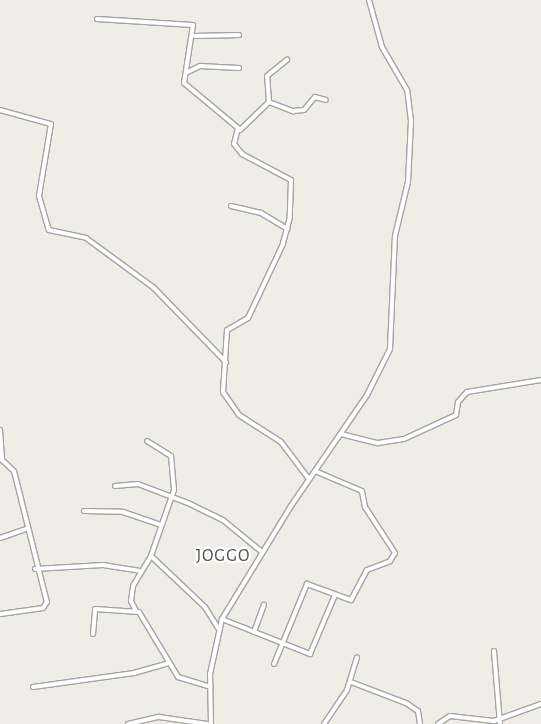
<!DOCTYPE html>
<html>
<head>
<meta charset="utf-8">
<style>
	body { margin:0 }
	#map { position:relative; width:541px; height:724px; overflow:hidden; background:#f0ede7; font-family:"Alegreya Sans",sans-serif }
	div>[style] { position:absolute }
	.roads { filter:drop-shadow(1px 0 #a4a4a4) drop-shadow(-1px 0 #a4a4a4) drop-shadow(0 1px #a4a4a4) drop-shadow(0 -1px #a4a4a4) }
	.street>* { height:4px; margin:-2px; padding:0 2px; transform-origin:2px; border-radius:2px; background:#fff }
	span { translate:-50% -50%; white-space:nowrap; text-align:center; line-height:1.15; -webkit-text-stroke:4.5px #fff; paint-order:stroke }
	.quarter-label { font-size:18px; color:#535353; letter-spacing:1px }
</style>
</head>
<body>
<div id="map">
	<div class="roads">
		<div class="street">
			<i style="left:97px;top:19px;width:96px;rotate:3.6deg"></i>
			<i style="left:193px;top:25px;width:59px;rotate:98.8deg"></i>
			<i style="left:184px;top:83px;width:70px;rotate:39.8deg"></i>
			<i style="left:238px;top:128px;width:16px;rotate:104deg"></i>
			<i style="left:234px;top:144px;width:13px;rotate:51deg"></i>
			<i style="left:242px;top:154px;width:55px;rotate:28deg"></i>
			<i style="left:291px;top:180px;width:37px;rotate:92deg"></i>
			<i style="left:290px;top:217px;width:28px;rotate:105deg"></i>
			<i style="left:283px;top:244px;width:82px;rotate:115.3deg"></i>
			<i style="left:248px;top:318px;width:24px;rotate:150deg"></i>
			<i style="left:227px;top:330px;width:62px;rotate:93.7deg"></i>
			<i style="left:223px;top:392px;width:28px;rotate:55deg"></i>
			<i style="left:239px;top:415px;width:50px;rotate:32.7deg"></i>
			<i style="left:281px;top:442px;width:46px;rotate:52.9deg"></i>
			<i style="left:195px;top:36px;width:44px;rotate:-1.3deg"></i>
			<i style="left:186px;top:73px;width:16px;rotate:-27deg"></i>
			<i style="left:200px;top:66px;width:39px;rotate:3deg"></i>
			<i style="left:269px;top:102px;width:26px;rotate:21deg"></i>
			<i style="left:293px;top:111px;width:11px;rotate:-5deg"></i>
			<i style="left:304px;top:110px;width:17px;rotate:-50deg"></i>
			<i style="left:315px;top:97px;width:11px;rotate:15deg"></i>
			<i style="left:0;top:110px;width:53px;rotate:15.4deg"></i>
			<i style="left:51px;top:124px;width:73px;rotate:99.5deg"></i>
			<i style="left:39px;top:196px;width:35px;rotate:74deg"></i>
			<i style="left:49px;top:230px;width:38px;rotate:12deg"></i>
			<i style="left:86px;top:238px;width:83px;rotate:36.2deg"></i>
			<i style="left:153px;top:287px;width:105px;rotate:45.8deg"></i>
			<i style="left:240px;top:130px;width:40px;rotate:-44deg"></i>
			<i style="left:269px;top:102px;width:26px;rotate:-94deg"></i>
			<i style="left:267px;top:76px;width:26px;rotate:-39deg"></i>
			<i style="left:231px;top:206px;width:31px;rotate:13deg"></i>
			<i style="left:261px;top:213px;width:31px;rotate:31deg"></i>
			<i style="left:0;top:430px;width:30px;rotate:86deg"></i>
			<i style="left:2px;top:460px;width:16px;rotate:43deg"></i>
			<i style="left:14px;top:471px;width:135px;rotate:75.9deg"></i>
			<i style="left:47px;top:602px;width:7px;rotate:124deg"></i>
			<i style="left:43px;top:608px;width:43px;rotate:172.1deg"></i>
			<i style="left:341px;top:434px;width:38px;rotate:14deg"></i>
			<i style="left:378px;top:443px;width:26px;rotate:-9deg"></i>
			<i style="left:404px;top:439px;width:57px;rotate:-24.8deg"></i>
			<i style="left:456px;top:415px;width:13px;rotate:-81deg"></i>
			<i style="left:458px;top:402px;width:13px;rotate:-48deg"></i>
			<i style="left:467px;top:392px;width:75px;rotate:-9.2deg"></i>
			<i style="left:115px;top:486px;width:23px;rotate:-5deg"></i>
			<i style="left:138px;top:484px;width:53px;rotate:20.8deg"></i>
			<i style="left:188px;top:503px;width:39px;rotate:26deg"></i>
			<i style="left:223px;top:520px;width:50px;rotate:39.4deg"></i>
			<i style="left:84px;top:511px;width:39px;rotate:1deg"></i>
			<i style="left:123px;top:512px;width:40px;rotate:18.9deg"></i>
			<i style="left:0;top:538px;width:28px;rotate:-19deg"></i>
			<i style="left:151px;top:556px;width:74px;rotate:43.4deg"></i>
			<i style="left:205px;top:607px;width:25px;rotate:58deg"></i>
			<i style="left:35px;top:569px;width:68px;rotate:-3.4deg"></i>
			<i style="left:103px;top:565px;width:36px;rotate:9deg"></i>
			<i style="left:136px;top:611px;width:11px;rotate:-117deg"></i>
			<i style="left:131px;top:601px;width:15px;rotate:-82deg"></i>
			<i style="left:133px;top:586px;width:35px;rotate:-59deg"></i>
			<i style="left:151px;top:556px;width:70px;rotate:-70.8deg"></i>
			<i style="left:174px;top:490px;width:34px;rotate:-95deg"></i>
			<i style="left:171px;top:456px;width:28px;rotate:-148deg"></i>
			<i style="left:222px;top:619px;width:95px;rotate:21.7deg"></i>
			<i style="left:310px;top:654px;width:64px;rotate:-67deg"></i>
			<i style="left:254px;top:632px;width:29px;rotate:-70deg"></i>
			<i style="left:93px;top:634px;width:25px;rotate:-85deg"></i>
			<i style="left:95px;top:609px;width:44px;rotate:3.9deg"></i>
			<i style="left:139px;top:612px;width:76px;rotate:59deg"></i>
			<i style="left:178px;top:677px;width:34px;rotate:17deg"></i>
			<i style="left:494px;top:651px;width:73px;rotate:85.3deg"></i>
			<i style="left:274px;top:664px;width:87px;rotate:-67.6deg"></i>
			<i style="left:307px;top:584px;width:47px;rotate:20deg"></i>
			<i style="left:351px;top:600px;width:34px;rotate:-62deg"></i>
			<i style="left:367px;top:570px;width:25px;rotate:-21deg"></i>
			<i style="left:390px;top:561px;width:9px;rotate:-58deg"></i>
			<i style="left:395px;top:553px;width:55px;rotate:-123.1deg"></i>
			<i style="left:365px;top:507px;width:16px;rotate:-101deg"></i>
			<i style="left:362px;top:491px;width:51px;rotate:-156.9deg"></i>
			<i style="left:351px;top:682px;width:59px;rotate:20.9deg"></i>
			<i style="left:406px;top:703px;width:14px;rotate:34deg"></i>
			<i style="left:418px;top:711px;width:13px;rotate:81deg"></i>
			<i style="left:33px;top:687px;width:102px;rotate:-7.9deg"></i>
			<i style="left:134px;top:673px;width:36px;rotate:-16deg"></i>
			<i style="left:128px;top:724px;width:32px;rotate:-13deg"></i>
			<i style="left:159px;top:717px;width:49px;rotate:8.1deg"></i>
			<i style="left:211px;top:724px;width:50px;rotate:-91.1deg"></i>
			<i style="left:210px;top:674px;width:56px;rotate:-77.7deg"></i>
			<i style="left:222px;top:619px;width:132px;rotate:-58.6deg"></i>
			<i style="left:291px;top:506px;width:135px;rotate:-55.6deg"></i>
			<i style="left:367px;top:395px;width:51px;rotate:-63.4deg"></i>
			<i style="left:390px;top:349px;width:113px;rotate:-87.5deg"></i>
			<i style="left:395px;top:236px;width:56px;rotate:-76.5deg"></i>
			<i style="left:408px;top:182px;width:61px;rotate:-87.2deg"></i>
			<i style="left:411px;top:121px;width:31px;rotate:-97deg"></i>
			<i style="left:407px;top:90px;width:50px;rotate:-120.2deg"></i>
			<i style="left:382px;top:47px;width:49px;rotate:-105.5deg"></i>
			<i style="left:324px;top:724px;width:41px;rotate:-55.9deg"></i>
			<i style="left:347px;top:690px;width:34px;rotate:-73deg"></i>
			<i style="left:438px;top:724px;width:14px;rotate:-34deg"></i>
			<i style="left:450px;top:716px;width:44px;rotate:6.5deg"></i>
			<i style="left:494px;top:721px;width:50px;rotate:-19.9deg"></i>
		</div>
	</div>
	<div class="quarter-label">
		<span style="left:223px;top:556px">JOGGO</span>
	</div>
</div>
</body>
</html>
